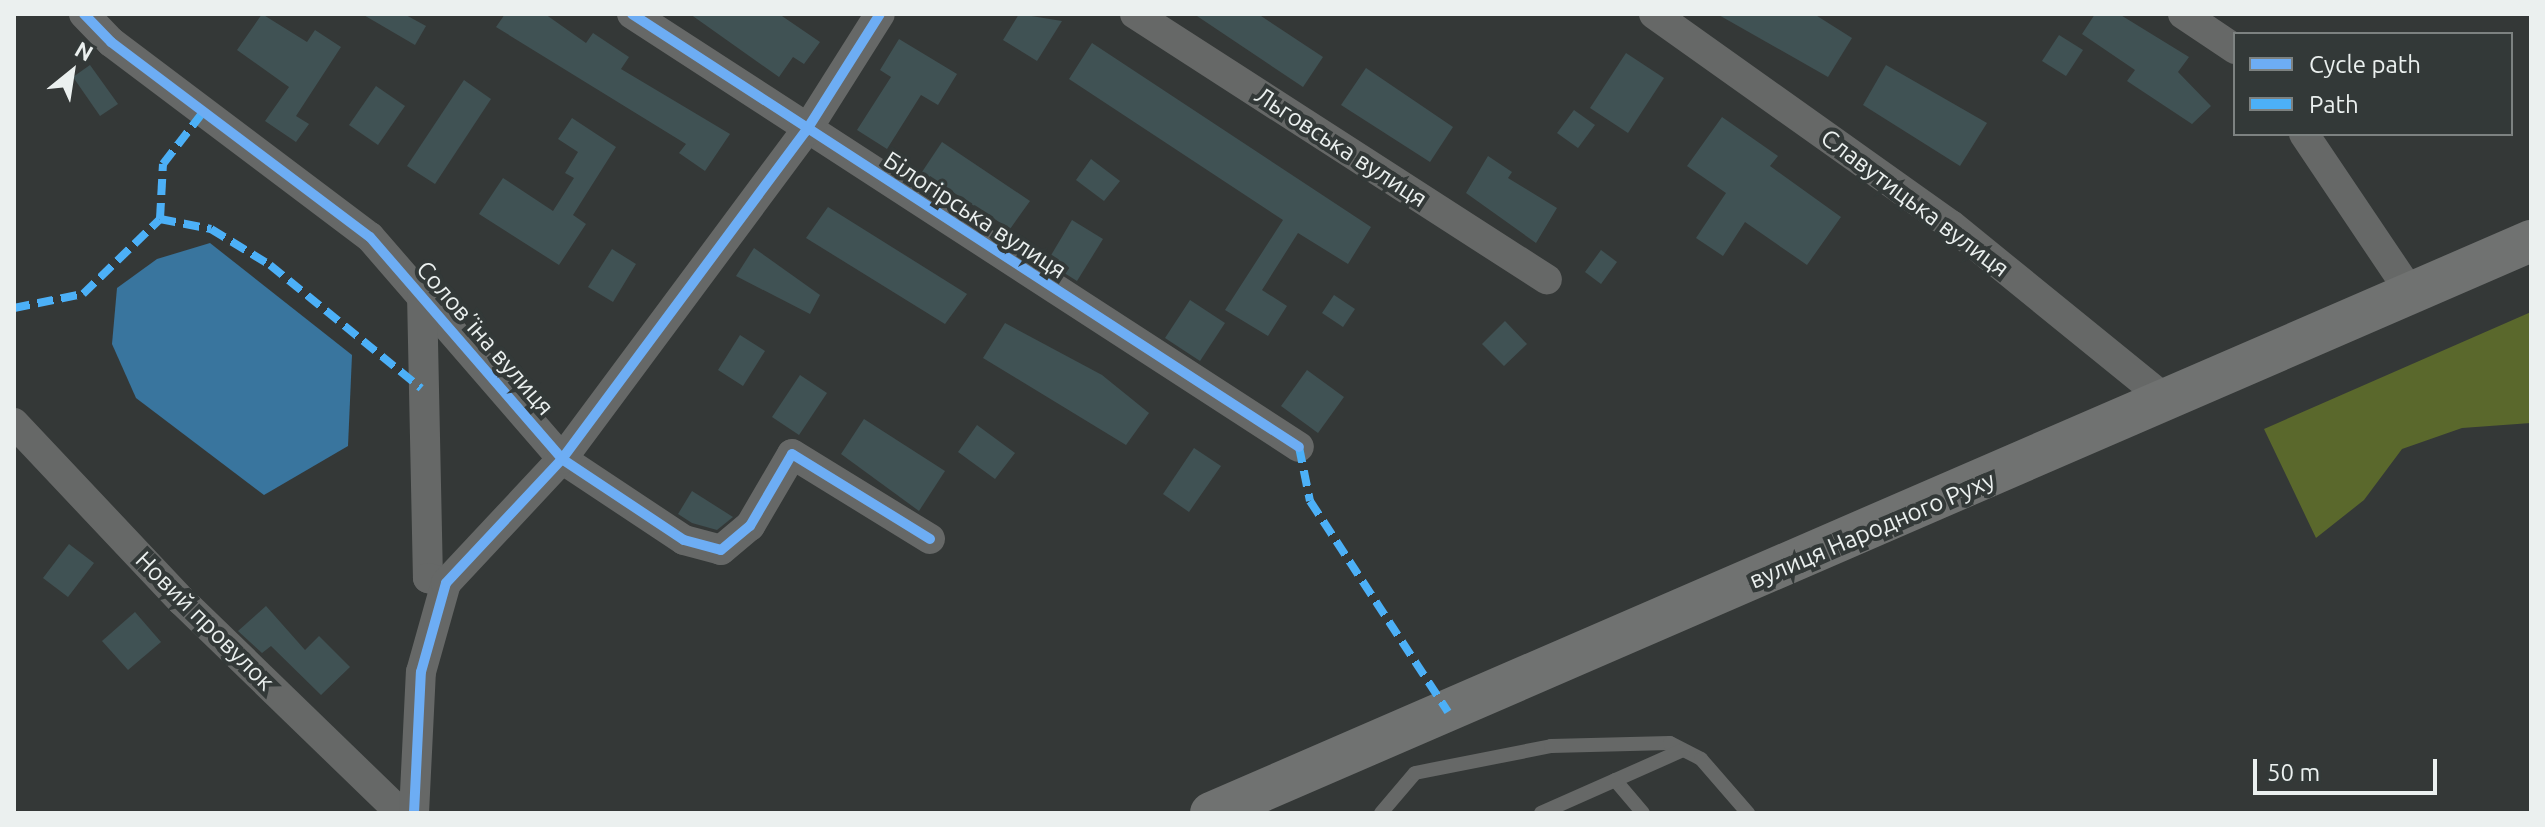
<!DOCTYPE html>
<html>
<head>
<meta charset="utf-8">
<style>
	body { margin:0 }
	#map { position:relative; width:2545px; height:827px; overflow:hidden; background:#343837; font-family:Ubuntu,sans-serif }
	div>[style] { position:absolute }
	.forest>* { inset:0; background:#5a682c }
	.water>* { inset:0; background:#39759e }
	.building>* { inset:0; background:#405254 }
	.service>* { height:14px; margin:-7px; padding:0 7px; transform-origin:7px; border-radius:7px; background:#666867 }
	.minor>* { height:30px; margin:-15px; padding:0 15px; transform-origin:15px; border-radius:15px; background:#666867 }
	.secondary>* { height:42px; margin:-21px; padding:0 21px; transform-origin:21px; border-radius:21px; background:#707271 }
	.quiet>* { height:8px; margin-top:-4px; transform-origin:0; background:repeating-linear-gradient(90deg,#4cb0f7 0 16px,transparent 0 24px) }
	.cycleway>* { height:10px; margin:-5px; padding:0 5px; transform-origin:5px; border-radius:5px; background:#6dadf4 }
	span { translate:-50% -50%; white-space:nowrap; text-align:center; line-height:1.15; -webkit-text-stroke:8px #333938; paint-order:stroke }
	.street-label { font-size:24px; color:#ebf0ef }
	.frame { position:absolute; inset:0; border:16px solid #ebf0ef; pointer-events:none }
	.legend { position:absolute; left:2233px; top:32px; width:280px; height:104px; box-sizing:border-box; background:#333938; border:2px solid #7d8281; margin:0; padding:10px 14px; list-style:none; font-size:24px; color:#ebf0ef }
	.legend li { display:flex; align-items:center; gap:16px; height:40px }
	.legend b { width:40px; border:2px solid #7d8281 }
	.north { position:absolute; left:32px; top:32px; width:80px; height:80px; -webkit-text-stroke:6px #333938; paint-order:stroke; rotate:30deg; font-size:22px; font-weight:700; line-height:32px; text-align:center; color:#ebf0ef }
	.north::after { content:''; display:block; margin:auto; width:28px; height:36px; background:#ebf0ef; clip-path:polygon(50% 0,100% 100%,50% 72%,0 100%) }
	.scale { position:absolute; left:2253px; top:759px; width:184px; height:36px; box-sizing:border-box; border:4px solid #ebf0ef; border-top:0; padding-left:10px; font-size:24px; line-height:28px; white-space:nowrap; color:#ebf0ef; -webkit-text-stroke:6px #333938; paint-order:stroke }
</style>
</head>
<body>
<div id="map">
	<div class="forest">
		<i style="clip-path:polygon(2531px 312px,2531px 423px,2462px 428px,2402px 449px,2364px 500px,2316px 538px,2264px 429px)"></i>
	</div>
	<div class="water">
		<i style="clip-path:polygon(210px 243px,352px 355px,348px 446px,264px 495px,136px 398px,112px 344px,117px 288px,157px 259px)"></i>
	</div>
	<div class="building">
		<i style="clip-path:polygon(262px 14px,307px 42px,315px 30px,341px 47px,296px 116px,309px 124px,296px 142px,265px 121px,289px 87px,237px 50px)"></i>
		<i style="clip-path:polygon(362px 14px,404px 14px,426px 26px,415px 45px)"></i>
		<i style="clip-path:polygon(505px 14px,545px 14px,586px 43px,593px 33px,629px 57px,621px 69px,730px 134px,705px 171px,679px 153px,686px 144px,496px 27px)"></i>
		<i style="clip-path:polygon(690px 14px,779px 14px,820px 42px,804px 64px,793px 57px,779px 77px)"></i>
		<i style="clip-path:polygon(1019px 14px,1062px 21px,1037px 61px,1003px 40px)"></i>
		<i style="clip-path:polygon(1194px 14px,1258px 14px,1323px 57px,1303px 87px)"></i>
		<i style="clip-path:polygon(1717px 14px,1814px 14px,1852px 38px,1828px 77px)"></i>
		<i style="clip-path:polygon(2095px 14px,2119px 14px,2189px 57px,2178px 72px,2211px 106px,2192px 124px,2127px 81px,2135px 70px,2082px 34px)"></i>
		<i style="clip-path:polygon(2059px 35px,2083px 50px,2066px 76px,2042px 61px)"></i>
		<i style="clip-path:polygon(899px 39px,957px 74px,938px 105px,921px 95px,887px 149px,857px 130px,891px 77px,880px 70px)"></i>
		<i style="clip-path:polygon(1092px 43px,1371px 227px,1348px 264px,1298px 233px,1262px 290px,1287px 306px,1268px 336px,1225px 310px,1283px 220px,1069px 79px)"></i>
		<i style="clip-path:polygon(1626px 53px,1664px 78px,1628px 133px,1590px 108px)"></i>
		<i style="clip-path:polygon(90px 65px,118px 104px,100px 116px,73px 77px)"></i>
		<i style="clip-path:polygon(1886px 65px,1987px 123px,1960px 166px,1863px 105px)"></i>
		<i style="clip-path:polygon(1366px 68px,1453px 127px,1430px 162px,1341px 105px)"></i>
		<i style="clip-path:polygon(464px 80px,491px 99px,435px 184px,407px 166px)"></i>
		<i style="clip-path:polygon(376px 86px,405px 106px,378px 145px,349px 125px)"></i>
		<i style="clip-path:polygon(1574px 110px,1595px 125px,1578px 148px,1557px 133px)"></i>
		<i style="clip-path:polygon(1722px 117px,1778px 156px,1770px 166px,1841px 217px,1807px 265px,1745px 222px,1723px 256px,1696px 238px,1726px 193px,1687px 166px)"></i>
		<i style="clip-path:polygon(572px 118px,616px 147px,573px 215px,586px 224px,559px 265px,479px 214px,503px 178px,553px 211px,574px 178px,565px 173px,578px 152px,558px 139px)"></i>
		<i style="clip-path:polygon(942px 142px,1030px 201px,1010px 229px,922px 172px)"></i>
		<i style="clip-path:polygon(1488px 156px,1512px 172px,1508px 178px,1557px 208px,1536px 243px,1466px 193px)"></i>
		<i style="clip-path:polygon(1091px 159px,1120px 181px,1104px 201px,1076px 180px)"></i>
		<i style="clip-path:polygon(828px 207px,967px 294px,945px 324px,806px 238px)"></i>
		<i style="clip-path:polygon(1072px 220px,1103px 239px,1077px 281px,1047px 262px)"></i>
		<i style="clip-path:polygon(754px 248px,820px 295px,810px 314px,736px 276px)"></i>
		<i style="clip-path:polygon(612px 249px,636px 264px,613px 302px,588px 287px)"></i>
		<i style="clip-path:polygon(1601px 250px,1617px 262px,1601px 284px,1585px 272px)"></i>
		<i style="clip-path:polygon(1334px 295px,1355px 309px,1343px 327px,1322px 313px)"></i>
		<i style="clip-path:polygon(1190px 300px,1225px 323px,1200px 361px,1165px 338px)"></i>
		<i style="clip-path:polygon(1505px 321px,1527px 344px,1504px 366px,1482px 344px)"></i>
		<i style="clip-path:polygon(1005px 323px,1102px 375px,1149px 413px,1126px 445px,983px 358px)"></i>
		<i style="clip-path:polygon(740px 335px,765px 351px,743px 386px,718px 370px)"></i>
		<i style="clip-path:polygon(1307px 370px,1344px 397px,1318px 433px,1281px 406px)"></i>
		<i style="clip-path:polygon(800px 375px,827px 393px,799px 435px,772px 417px)"></i>
		<i style="clip-path:polygon(864px 419px,945px 471px,919px 511px,841px 454px)"></i>
		<i style="clip-path:polygon(977px 425px,1015px 453px,995px 479px,958px 452px)"></i>
		<i style="clip-path:polygon(1194px 448px,1221px 466px,1189px 512px,1163px 494px)"></i>
		<i style="clip-path:polygon(692px 491px,733px 517px,717px 530px,692px 523px,678px 514px)"></i>
		<i style="clip-path:polygon(69px 544px,94px 563px,68px 597px,43px 578px)"></i>
		<i style="clip-path:polygon(266px 606px,305px 650px,319px 636px,350px 667px,321px 695px,271px 646px,262px 653px,238px 631px)"></i>
		<i style="clip-path:polygon(135px 612px,161px 642px,128px 670px,102px 641px)"></i>
	</div>
	<div class="service">
		<i style="left:1615px;top:780px;width:43px;rotate:49.7deg"></i>
		<i style="left:1381px;top:813px;width:52px;rotate:-49.6deg"></i>
		<i style="left:1415px;top:773px;width:139px;rotate:-11.2deg"></i>
		<i style="left:1551px;top:746px;width:119px;rotate:-1.4deg"></i>
		<i style="left:1670px;top:743px;width:35px;rotate:27deg"></i>
		<i style="left:1701px;top:759px;width:72px;rotate:49deg"></i>
		<i style="left:1541px;top:813px;width:155px;rotate:-23.9deg"></i>
	</div>
	<div class="minor">
		<i style="left:84px;top:14px;width:39px;rotate:46deg"></i>
		<i style="left:111px;top:42px;width:324px;rotate:37deg"></i>
		<i style="left:370px;top:237px;width:294px;rotate:49.1deg"></i>
		<i style="left:562px;top:459px;width:146px;rotate:33.6deg"></i>
		<i style="left:684px;top:540px;width:38px;rotate:15deg"></i>
		<i style="left:721px;top:550px;width:38px;rotate:-40deg"></i>
		<i style="left:750px;top:526px;width:83px;rotate:-59.7deg"></i>
		<i style="left:792px;top:454px;width:162px;rotate:31.6deg"></i>
		<i style="left:632px;top:14px;width:795px;rotate:32.99deg"></i>
		<i style="left:1135px;top:14px;width:490px;rotate:32.8deg"></i>
		<i style="left:1654px;top:14px;width:364px;rotate:35.4deg"></i>
		<i style="left:1951px;top:225px;width:281px;rotate:39.1deg"></i>
		<i style="left:2183px;top:14px;width:63px;rotate:33.9deg"></i>
		<i style="left:2304px;top:134px;width:190px;rotate:56.1deg"></i>
		<i style="left:422px;top:294px;width:284px;rotate:88.8deg"></i>
		<i style="left:428px;top:578px;width:19px;rotate:16deg"></i>
		<i style="left:14px;top:423px;width:245px;rotate:46.7deg"></i>
		<i style="left:182px;top:601px;width:305px;rotate:44.1deg"></i>
		<i style="left:414px;top:813px;width:141px;rotate:-87.2deg"></i>
		<i style="left:421px;top:672px;width:92px;rotate:-74.3deg"></i>
		<i style="left:446px;top:583px;width:170px;rotate:-46.9deg"></i>
		<i style="left:562px;top:459px;width:409px;rotate:-53.4deg"></i>
		<i style="left:806px;top:131px;width:138px;rotate:-57.7deg"></i>
	</div>
	<div class="secondary">
		<i style="left:1211px;top:813px;width:1439px;rotate:-23.43deg"></i>
	</div>
	<div class="quiet">
		<i style="left:160px;top:219px;width:52px;rotate:11.1deg"></i>
		<i style="left:211px;top:229px;width:69px;rotate:31.4deg"></i>
		<i style="left:270px;top:265px;width:195px;rotate:39.2deg"></i>
		<i style="left:14px;top:308px;width:70px;rotate:-11.5deg"></i>
		<i style="left:83px;top:294px;width:107px;rotate:-44.2deg"></i>
		<i style="left:160px;top:219px;width:55px;rotate:-86.9deg"></i>
		<i style="left:163px;top:164px;width:66px;rotate:-52.4deg"></i>
		<i style="left:1299px;top:447px;width:55px;rotate:78.5deg"></i>
		<i style="left:1310px;top:501px;width:252px;rotate:56.8deg"></i>
	</div>
	<div class="cycleway">
		<i style="left:84px;top:14px;width:39px;rotate:46deg"></i>
		<i style="left:111px;top:42px;width:324px;rotate:37deg"></i>
		<i style="left:370px;top:237px;width:294px;rotate:49.1deg"></i>
		<i style="left:562px;top:459px;width:146px;rotate:33.6deg"></i>
		<i style="left:684px;top:540px;width:38px;rotate:15deg"></i>
		<i style="left:721px;top:550px;width:38px;rotate:-40deg"></i>
		<i style="left:750px;top:526px;width:83px;rotate:-59.7deg"></i>
		<i style="left:792px;top:454px;width:162px;rotate:31.6deg"></i>
		<i style="left:632px;top:14px;width:795px;rotate:32.99deg"></i>
		<i style="left:414px;top:813px;width:141px;rotate:-87.2deg"></i>
		<i style="left:421px;top:672px;width:92px;rotate:-74.3deg"></i>
		<i style="left:446px;top:583px;width:170px;rotate:-46.9deg"></i>
		<i style="left:562px;top:459px;width:409px;rotate:-53.4deg"></i>
		<i style="left:806px;top:131px;width:138px;rotate:-57.7deg"></i>
	</div>
	<div class="street-label">
		<span style="left:1341px;top:147px;rotate:33deg">Льговська вулиця</span>
		<span style="left:1915px;top:203px;rotate:37deg">Славутицька вулиця</span>
		<span style="left:975px;top:215px;rotate:33deg">Білогірська вулиця</span>
		<span style="left:485px;top:338px;rotate:49deg">Соловʼїна вулиця</span>
		<span style="left:1872px;top:530px;rotate:-23deg">вулиця Народного Руху</span>
		<span style="left:205px;top:621px;rotate:45deg">Новий провулок</span>
	</div>
	<div class="frame"></div>
	<ul class="legend">
	<li><b style="height:10px;background:#6dadf4"></b>Cycle path</li>
	<li><b style="height:10px;background:#4cb0f7"></b>Path</li>
	</ul>
	<div class="north">N</div>
	<div class="scale">50 m</div>
</div>
</body>
</html>
